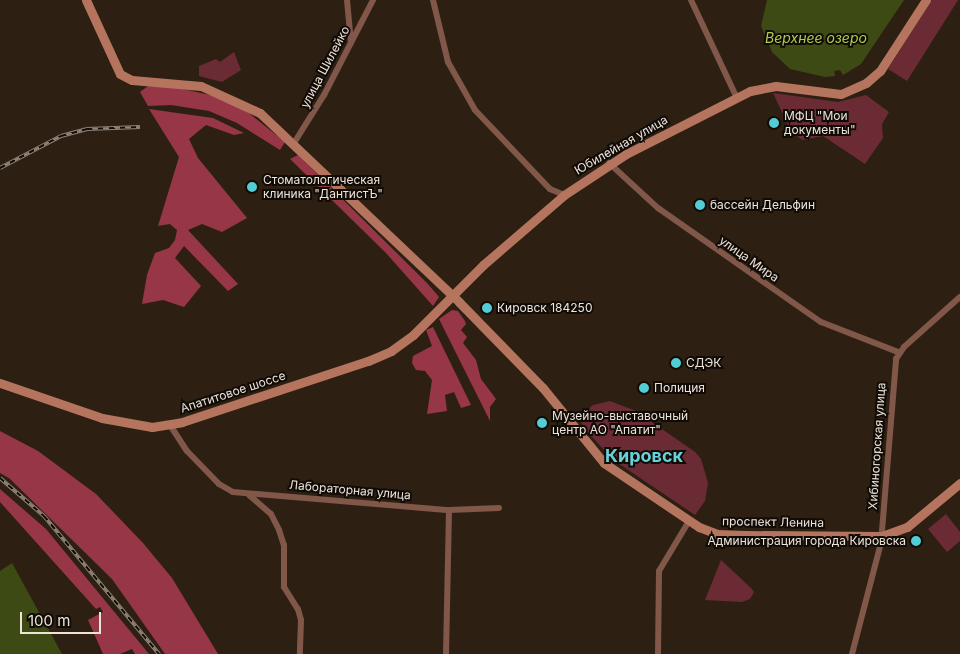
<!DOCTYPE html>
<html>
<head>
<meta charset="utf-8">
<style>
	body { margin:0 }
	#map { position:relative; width:960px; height:654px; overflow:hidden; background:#2d2013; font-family:Inter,sans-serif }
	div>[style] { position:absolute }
	.green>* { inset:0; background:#6b2b35 }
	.forest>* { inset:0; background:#963647 }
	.water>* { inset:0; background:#3d4a14 }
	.street>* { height:6px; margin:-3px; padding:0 3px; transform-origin:3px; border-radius:3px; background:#805749 }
	.secondary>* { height:9px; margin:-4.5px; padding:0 4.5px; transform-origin:4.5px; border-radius:4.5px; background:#b4745e }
	.rail>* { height:4px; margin-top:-2px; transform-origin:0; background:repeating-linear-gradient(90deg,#110b06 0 5.5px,#8f8479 0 11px); box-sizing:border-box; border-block:1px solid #8f8479 }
	.dots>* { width:14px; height:14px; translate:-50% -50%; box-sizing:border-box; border:2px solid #110b06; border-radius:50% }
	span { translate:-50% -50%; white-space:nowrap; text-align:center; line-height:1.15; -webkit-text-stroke:4px #110b06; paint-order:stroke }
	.street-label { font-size:12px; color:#ece3db }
	.poi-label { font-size:12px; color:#ece3db }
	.left { translate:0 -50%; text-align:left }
	.right { translate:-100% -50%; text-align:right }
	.water-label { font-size:14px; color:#b0ce4c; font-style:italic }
	.district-label { font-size:18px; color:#66d2db; font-weight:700 }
	.scale { position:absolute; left:20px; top:612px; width:81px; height:22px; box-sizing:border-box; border:2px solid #ece3db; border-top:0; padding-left:6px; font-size:15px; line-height:18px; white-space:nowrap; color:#ece3db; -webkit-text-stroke:4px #110b06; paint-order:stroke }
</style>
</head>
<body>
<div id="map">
	<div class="green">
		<i style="clip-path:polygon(932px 0,958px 0,907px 81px,888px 69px)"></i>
		<i style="clip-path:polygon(234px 52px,241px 70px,222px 82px,199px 76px,199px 66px,216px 59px,220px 62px)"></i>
		<i style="clip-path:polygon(773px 93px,838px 102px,866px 95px,889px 112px,882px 124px,883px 138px,865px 164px,823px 136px,802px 140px,791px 131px)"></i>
		<i style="clip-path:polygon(610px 401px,636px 411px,695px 452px,701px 459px,708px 483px,705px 501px,695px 515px,612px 459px,587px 431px,578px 418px,593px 405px)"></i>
		<i style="clip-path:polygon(946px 514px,960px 532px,960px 541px,947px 552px,928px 529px)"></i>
		<i style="clip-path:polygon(721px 560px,752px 589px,754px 592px,750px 599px,742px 602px,705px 600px)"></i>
	</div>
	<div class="forest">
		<i style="clip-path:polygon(148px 86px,174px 87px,210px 95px,245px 110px,285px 142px,280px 150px,237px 123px,209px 111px,171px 105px,148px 106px,140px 92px)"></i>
		<i style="clip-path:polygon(149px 109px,213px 118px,244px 133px,234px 135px,206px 125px,189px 139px,198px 158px,247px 218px,222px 232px,202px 224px,188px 230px,238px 284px,228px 291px,184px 246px,175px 258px,201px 286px,184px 307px,163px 300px,142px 304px,147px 275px,155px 253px,169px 248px,175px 240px,177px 230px,170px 224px,158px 226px,179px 157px)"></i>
		<i style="clip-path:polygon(298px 155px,427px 283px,439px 297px,433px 306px,386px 253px,290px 159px)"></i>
		<i style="clip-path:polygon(452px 310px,458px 311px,465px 321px,466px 324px,461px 330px,467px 337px,463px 343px,476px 360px,481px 379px,496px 399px,490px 407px,490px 421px,439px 319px)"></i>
		<i style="clip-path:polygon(433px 327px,471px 405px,461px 408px,454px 392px,445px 395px,447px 411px,427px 414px,432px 380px,425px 371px,416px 370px,412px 363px,413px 356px,432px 346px,426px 330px)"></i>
		<i style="clip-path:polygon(0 431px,38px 451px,96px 494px,143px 543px,172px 578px,218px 654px,165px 654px,112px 579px,9px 478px,0 473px)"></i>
		<i style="clip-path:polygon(0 489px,46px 529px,149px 654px,135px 654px,132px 649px,120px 654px,103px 654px,88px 620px,103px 612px,100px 607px,96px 609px,0 502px)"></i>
	</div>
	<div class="water">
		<i style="clip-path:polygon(767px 0,904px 0,861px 64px,843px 75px,840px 70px,834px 71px,835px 76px,825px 77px,790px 69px,772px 52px,761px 26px)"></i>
		<i style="clip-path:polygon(12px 563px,62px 654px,0 654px,0 571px)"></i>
	</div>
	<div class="street">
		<i style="left:347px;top:0;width:43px;rotate:84.7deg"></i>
		<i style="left:433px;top:0;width:64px;rotate:76.4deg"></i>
		<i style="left:448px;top:62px;width:55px;rotate:60.6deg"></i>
		<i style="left:475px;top:110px;width:109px;rotate:46.5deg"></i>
		<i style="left:550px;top:189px;width:15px;rotate:23deg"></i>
		<i style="left:691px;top:0;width:106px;rotate:64.9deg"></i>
		<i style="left:294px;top:143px;width:57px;rotate:-58deg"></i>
		<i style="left:324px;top:95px;width:107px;rotate:-62.7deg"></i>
		<i style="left:609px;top:163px;width:67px;rotate:42.6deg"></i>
		<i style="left:658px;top:208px;width:199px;rotate:35deg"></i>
		<i style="left:821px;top:322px;width:83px;rotate:21.3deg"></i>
		<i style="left:170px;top:425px;width:31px;rotate:57deg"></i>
		<i style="left:187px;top:451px;width:46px;rotate:45.9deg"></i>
		<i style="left:219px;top:484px;width:16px;rotate:30deg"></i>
		<i style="left:233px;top:492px;width:217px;rotate:4.8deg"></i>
		<i style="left:449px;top:510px;width:50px;rotate:-2.3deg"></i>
		<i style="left:249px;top:495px;width:29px;rotate:41deg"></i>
		<i style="left:271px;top:514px;width:18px;rotate:63deg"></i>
		<i style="left:279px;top:530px;width:16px;rotate:72deg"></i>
		<i style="left:284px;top:545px;width:42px;rotate:90deg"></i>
		<i style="left:284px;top:587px;width:26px;rotate:58deg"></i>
		<i style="left:298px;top:609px;width:11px;rotate:75deg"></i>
		<i style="left:301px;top:620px;width:34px;rotate:92deg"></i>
		<i style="left:446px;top:654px;width:144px;rotate:-88.8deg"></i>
		<i style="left:658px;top:654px;width:83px;rotate:-89.3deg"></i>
		<i style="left:659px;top:571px;width:58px;rotate:-59deg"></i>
		<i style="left:852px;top:654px;width:115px;rotate:-75.4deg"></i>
		<i style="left:881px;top:543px;width:185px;rotate:-85.3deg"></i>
		<i style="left:896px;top:359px;width:14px;rotate:-56deg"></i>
		<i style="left:904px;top:347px;width:75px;rotate:-41.8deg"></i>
	</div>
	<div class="secondary">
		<i style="left:86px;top:0;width:81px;rotate:65.3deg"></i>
		<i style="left:120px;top:74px;width:13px;rotate:27deg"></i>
		<i style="left:132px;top:80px;width:69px;rotate:5deg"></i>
		<i style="left:201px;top:86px;width:65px;rotate:24.6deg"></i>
		<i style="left:260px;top:113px;width:274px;rotate:43.5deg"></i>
		<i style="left:459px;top:302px;width:120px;rotate:45.7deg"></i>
		<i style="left:543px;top:388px;width:97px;rotate:50.9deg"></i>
		<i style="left:604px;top:463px;width:115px;rotate:34deg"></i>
		<i style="left:699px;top:527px;width:19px;rotate:21deg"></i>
		<i style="left:717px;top:534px;width:28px;rotate:2deg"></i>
		<i style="left:745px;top:535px;width:137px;rotate:0.4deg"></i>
		<i style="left:882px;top:536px;width:27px;rotate:-20deg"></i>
		<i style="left:907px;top:527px;width:69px;rotate:-39.7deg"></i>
		<i style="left:0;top:383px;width:108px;rotate:18.9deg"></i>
		<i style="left:102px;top:418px;width:51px;rotate:10.2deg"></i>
		<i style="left:152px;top:427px;width:30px;rotate:-9deg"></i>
		<i style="left:182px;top:422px;width:196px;rotate:-18.2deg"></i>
		<i style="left:368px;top:361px;width:25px;rotate:-23deg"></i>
		<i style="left:391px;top:351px;width:27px;rotate:-36deg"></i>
		<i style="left:413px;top:335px;width:99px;rotate:-45deg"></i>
		<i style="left:483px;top:265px;width:107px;rotate:-40.8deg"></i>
		<i style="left:564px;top:195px;width:74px;rotate:-33.5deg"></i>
		<i style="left:626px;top:154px;width:139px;rotate:-26.9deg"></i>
		<i style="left:750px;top:91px;width:26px;rotate:-11deg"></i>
		<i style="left:776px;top:86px;width:65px;rotate:7deg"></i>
		<i style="left:841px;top:94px;width:27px;rotate:-24deg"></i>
		<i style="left:866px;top:83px;width:18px;rotate:-41deg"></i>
		<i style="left:880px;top:71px;width:85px;rotate:-57.1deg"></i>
	</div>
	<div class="rail">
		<i style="left:0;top:168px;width:69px;rotate:-27.7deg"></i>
		<i style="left:61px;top:136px;width:27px;rotate:-15deg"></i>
		<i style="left:87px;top:129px;width:53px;rotate:-2.2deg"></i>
		<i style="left:0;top:478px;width:58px;rotate:40.8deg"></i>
		<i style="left:44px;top:516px;width:180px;rotate:50.2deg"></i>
	</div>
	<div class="dots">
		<i style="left:774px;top:123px;background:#52ccd5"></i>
		<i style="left:252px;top:187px;background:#52ccd5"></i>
		<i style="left:700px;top:205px;background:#52ccd5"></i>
		<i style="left:487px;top:308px;background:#52ccd5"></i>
		<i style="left:676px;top:363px;background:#52ccd5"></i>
		<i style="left:644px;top:388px;background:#52ccd5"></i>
		<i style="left:542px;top:423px;background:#52ccd5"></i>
		<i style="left:916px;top:541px;background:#52ccd5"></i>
	</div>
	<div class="street-label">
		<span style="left:325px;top:67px;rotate:-62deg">улица Шилейко</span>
		<span style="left:621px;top:145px;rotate:-30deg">Юбилейная улица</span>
		<span style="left:749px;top:259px;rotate:35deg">улица Мира</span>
		<span style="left:233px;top:392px;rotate:-18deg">Апатитовое шоссе</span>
		<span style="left:877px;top:446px;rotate:-86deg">Хибиногорская улица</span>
		<span style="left:350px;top:490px;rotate:5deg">Лабораторная улица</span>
		<span style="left:773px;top:522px;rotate:1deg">проспект Ленина</span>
	</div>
	<div class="poi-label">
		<span class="left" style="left:784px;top:123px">МФЦ "Мои<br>документы"</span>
		<span class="left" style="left:263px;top:187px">Стоматологическая<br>клиника "ДантистЪ"</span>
		<span class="left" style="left:710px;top:205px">бассейн Дельфин</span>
		<span class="left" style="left:497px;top:308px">Кировск 184250</span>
		<span class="left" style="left:686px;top:363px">СДЭК</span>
		<span class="left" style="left:654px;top:388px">Полиция</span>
		<span class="left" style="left:552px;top:423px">Музейно-выставочный<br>центр АО "Апатит"</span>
		<span class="right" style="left:906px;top:541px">Администрация города Кировска</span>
	</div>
	<div class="water-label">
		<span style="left:816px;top:38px">Верхнее озеро</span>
	</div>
	<div class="district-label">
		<span style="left:644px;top:456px">Кировск</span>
	</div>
	<div class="scale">100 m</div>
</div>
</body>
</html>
